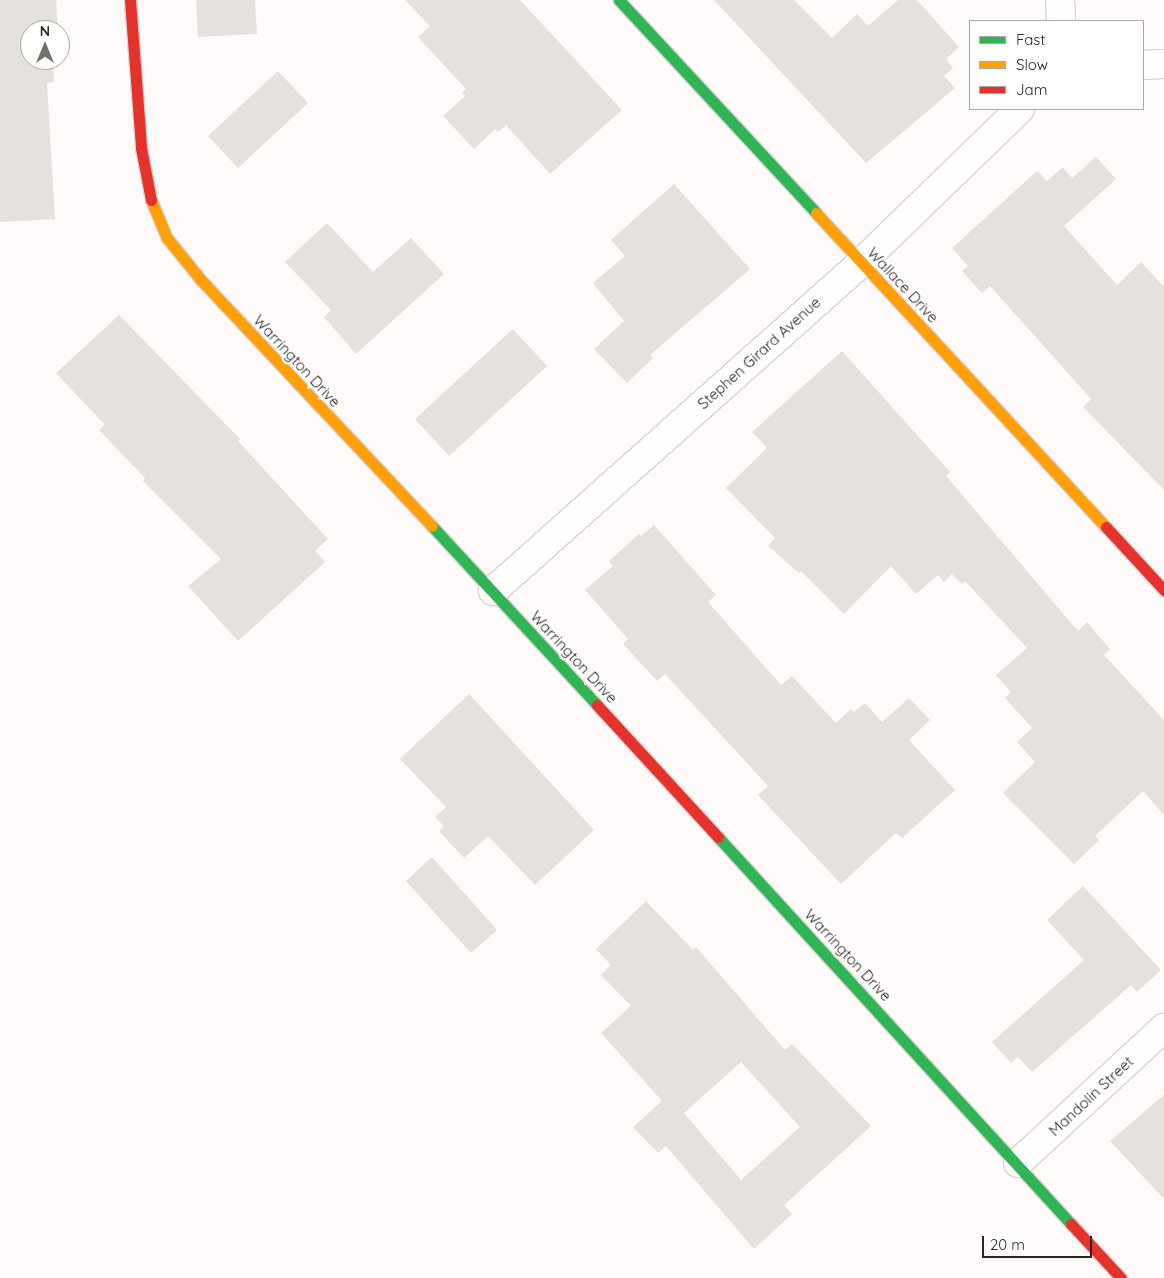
<!DOCTYPE html>
<html>
<head>
<meta charset="utf-8">
<style>
	body { margin:0 }
	#map { position:relative; width:1164px; height:1278px; overflow:hidden; background:#fdfaf9; font-family:Quicksand,sans-serif }
	div>[style] { position:absolute }
	.building>* { inset:0; background:#e5e1dd }
	.roads { filter:drop-shadow(1px 0 #dbd5d3) drop-shadow(-1px 0 #dbd5d3) drop-shadow(0 1px #dbd5d3) drop-shadow(0 -1px #dbd5d3) }
	.street>* { height:28px; margin:-14px; padding:0 14px; transform-origin:14px; border-radius:14px; background:#fffefe }
	.fast>* { height:11px; margin:-5.5px; padding:0 5.5px; transform-origin:5.5px; border-radius:5.5px; background:#30b455 }
	.slow>* { height:11px; margin:-5.5px; padding:0 5.5px; transform-origin:5.5px; border-radius:5.5px; background:#ff9f0a }
	.jam>* { height:11px; margin:-5.5px; padding:0 5.5px; transform-origin:5.5px; border-radius:5.5px; background:#e5322d }
	span { translate:-50% -50%; white-space:nowrap; text-align:center; line-height:1.15; -webkit-text-stroke:5px #fff; paint-order:stroke }
	.street-label { font-size:15px; color:#2d2522 }
	.legend { position:absolute; left:969px; top:20px; width:175px; height:90px; box-sizing:border-box; background:#fff; border:1px solid #aba8a7; margin:0; padding:6px 9px; list-style:none; font-size:15px; color:#2d2522 }
	.legend li { display:flex; align-items:center; gap:10px; height:25px }
	.legend b { width:25px; border:1px solid #aba8a7 }
	.north { position:absolute; left:20px; top:20px; width:50px; height:50px; box-sizing:border-box; background:#fff; border:1px solid #aba8a7; border-radius:50%; rotate:0deg; font-size:14px; font-weight:700; line-height:20px; text-align:center; color:#2d2522 }
	.north::after { content:''; display:block; margin:auto; width:18px; height:22px; background:#76706d; clip-path:polygon(50% 0,100% 100%,50% 72%,0 100%) }
	.scale { position:absolute; left:982px; top:1236px; width:110px; height:22px; box-sizing:border-box; border:2px solid #2d2522; border-top:0; padding-left:6px; font-size:15px; line-height:18px; white-space:nowrap; color:#2d2522; -webkit-text-stroke:4px #fff; paint-order:stroke }
</style>
</head>
<body>
<div id="map">
	<div class="building">
		<i style="clip-path:polygon(0 0,56px 0,58px 30px,30px 30px,30px 60px,60px 60px,60px 54px,61px 62px,53px 62px,54px 82px,47px 83px,55px 219px,0 222px)"></i>
		<i style="clip-path:polygon(196px 0,255px 0,257px 34px,198px 37px)"></i>
		<i style="clip-path:polygon(405px 0,520px 0,622px 110px,550px 174px,506px 125px,498px 132px,495px 129px,474px 149px,443px 116px,465px 96px,462px 93px,466px 89px,418px 37px,430px 26px)"></i>
		<i style="clip-path:polygon(714px 0,794px 0,832px 38px,857px 14px,868px 26px,898px 0,917px 0,959px 47px,946px 59px,953px 68px,944px 76px,955px 88px,866px 163px)"></i>
		<i style="clip-path:polygon(278px 71px,308px 103px,238px 168px,208px 136px)"></i>
		<i style="clip-path:polygon(1096px 157px,1116px 179px,1064px 226px,1117px 285px,1141px 262px,1164px 287px,1164px 490px,1083px 407px,1091px 399px,990px 286px,982px 293px,962px 271px,968px 266px,952px 248px,1037px 171px,1047px 181px,1063px 167px,1072px 178px)"></i>
		<i style="clip-path:polygon(674px 184px,750px 269px,650px 355px,653px 358px,627px 383px,594px 349px,624px 321px,593px 283px,625px 256px,611px 240px)"></i>
		<i style="clip-path:polygon(327px 223px,373px 272px,411px 238px,444px 274px,356px 354px,324px 317px,331px 310px,285px 262px)"></i>
		<i style="clip-path:polygon(119px 315px,240px 439px,238px 441px,328px 539px,315px 551px,325px 562px,238px 641px,188px 586px,221px 559px,143px 481px,145px 478px,99px 430px,105px 425px,56px 373px)"></i>
		<i style="clip-path:polygon(513px 329px,547px 366px,449px 456px,415px 419px)"></i>
		<i style="clip-path:polygon(842px 351px,950px 472px,946px 476px,1078px 631px,1087px 622px,1110px 649px,1104px 655px,1164px 720px,1164px 815px,1143px 791px,1095px 836px,1099px 840px,1074px 864px,1003px 793px,1035px 762px,1017px 742px,1032px 728px,1005px 698px,1011px 692px,996px 675px,1027px 648px,965px 581px,962px 584px,952px 574px,944px 582px,938px 575px,916px 594px,891px 566px,844px 614px,801px 571px,799px 573px,768px 546px,775px 538px,726px 488px,767px 448px,752px 432px)"></i>
		<i style="clip-path:polygon(654px 525px,716px 595px,708px 602px,781px 685px,792px 676px,836px 723px,851px 709px,854px 712px,865px 703px,882px 722px,909px 698px,930px 720px,909px 740px,955px 790px,902px 838px,896px 833px,841px 884px,758px 795px,768px 786px,665px 674px,657px 681px,623px 644px,628px 639px,585px 590px,613px 566px,609px 561px,639px 534px,641px 536px)"></i>
		<i style="clip-path:polygon(469px 694px,594px 830px,535px 885px,488px 836px,464px 858px,439px 831px,444px 826px,435px 817px,446px 807px,400px 759px)"></i>
		<i style="clip-path:polygon(432px 857px,497px 930px,471px 953px,406px 881px)"></i>
		<i style="clip-path:polygon(1083px 886px,1161px 970px,1137px 992px,1131px 985px,1032px 1072px,1018px 1057px,1011px 1063px,992px 1042px,1084px 960px,1047px 920px)"></i>
		<i style="clip-path:polygon(evenodd,646px 901px,693px 950px,696px 947px,785px 1050px,792px 1044px,871px 1126px,784px 1205px,792px 1214px,754px 1249px,666px 1146px,658px 1153px,633px 1127px,662px 1101px,601px 1033px,631px 1006px,601px 975px,611px 965px,596px 949px,646px 901px,741px 1062px,800px 1127px,741px 1180px,684px 1113px,741px 1062px)"></i>
		<i style="clip-path:polygon(1164px 1095px,1164px 1199px,1110px 1141px)"></i>
	</div>
	<div class="roads">
		<div class="street">
			<i style="left:1060px;top:0;width:21px;rotate:87deg"></i>
			<i style="left:1143px;top:65px;width:21px;rotate:-3deg"></i>
			<i style="left:493px;top:591px;width:494px;rotate:-41.7deg"></i>
			<i style="left:862px;top:262px;width:220px;rotate:-44.1deg"></i>
			<i style="left:1018px;top:1163px;width:199px;rotate:-42.8deg"></i>
		</div>
		<div class="fast">
			<i style="left:619px;top:0;width:290px;rotate:47.2deg"></i>
			<i style="left:432px;top:526px;width:243px;rotate:47.3deg"></i>
			<i style="left:718px;top:837px;width:524px;rotate:47.63deg"></i>
		</div>
		<div class="slow">
			<i style="left:151px;top:200px;width:41px;rotate:67.2deg"></i>
			<i style="left:167px;top:238px;width:54px;rotate:51deg"></i>
			<i style="left:201px;top:280px;width:337px;rotate:46.8deg"></i>
			<i style="left:816px;top:213px;width:427px;rotate:47.3deg"></i>
		</div>
		<div class="jam">
			<i style="left:130px;top:0;width:148px;rotate:85.7deg"></i>
			<i style="left:141px;top:148px;width:53px;rotate:79.1deg"></i>
			<i style="left:1106px;top:527px;width:86px;rotate:47.4deg"></i>
			<i style="left:597px;top:705px;width:179px;rotate:47.5deg"></i>
			<i style="left:1071px;top:1224px;width:74px;rotate:47.2deg"></i>
		</div>
	</div>
	<div class="street-label">
		<span style="left:903px;top:285px;rotate:47deg">Wallace Drive</span>
		<span style="left:759px;top:353px;rotate:-42deg">Stephen Girard Avenue</span>
		<span style="left:297px;top:361px;rotate:47deg">Warrington Drive</span>
		<span style="left:574px;top:657px;rotate:47deg">Warrington Drive</span>
		<span style="left:848px;top:955px;rotate:47deg">Warrington Drive</span>
		<span style="left:1091px;top:1096px;rotate:-43deg">Mandolin Street</span>
	</div>
	<ul class="legend">
	<li><b style="height:6px;background:#30b455"></b>Fast</li>
	<li><b style="height:6px;background:#ff9f0a"></b>Slow</li>
	<li><b style="height:6px;background:#e5322d"></b>Jam</li>
	</ul>
	<div class="north">N</div>
	<div class="scale">20 m</div>
</div>
</body>
</html>
